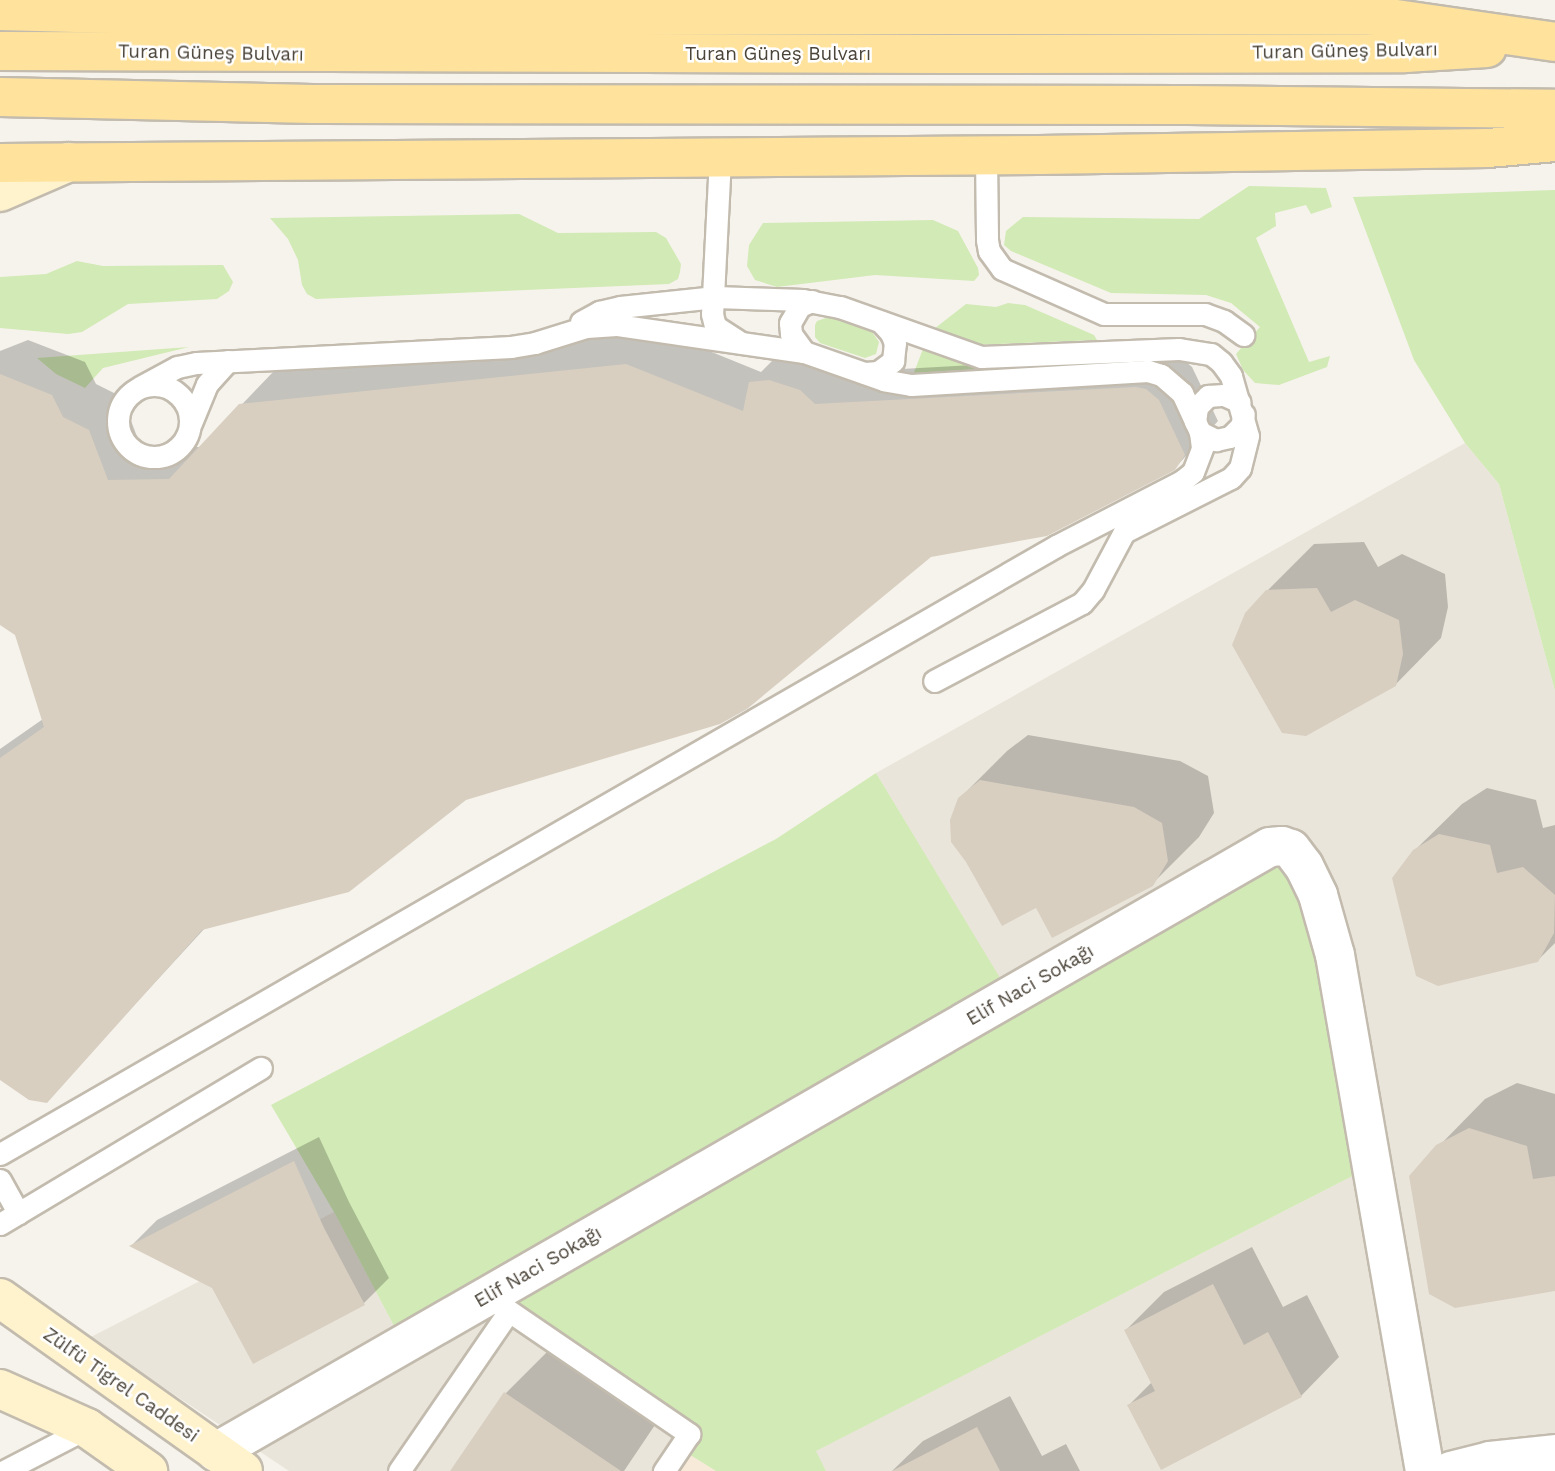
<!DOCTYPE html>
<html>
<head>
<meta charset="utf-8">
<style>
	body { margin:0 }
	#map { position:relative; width:1555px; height:1471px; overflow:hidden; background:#f6f3ec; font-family:"Work Sans",sans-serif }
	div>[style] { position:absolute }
	.residential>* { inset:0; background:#eae5da }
	.commercial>* { inset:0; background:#f7ead8 }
	.green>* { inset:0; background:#d2eab5 }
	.shadow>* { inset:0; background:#0003 }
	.building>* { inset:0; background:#d8cfc1 }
	.roads { filter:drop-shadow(2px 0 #c2bbae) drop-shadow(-2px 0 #c2bbae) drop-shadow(0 2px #c2bbae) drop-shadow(0 -2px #c2bbae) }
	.service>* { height:21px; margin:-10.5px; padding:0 10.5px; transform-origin:10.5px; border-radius:10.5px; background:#fff }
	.service>.ring { margin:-10.5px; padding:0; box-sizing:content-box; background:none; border:21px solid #fff; border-radius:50% }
	.minor>* { height:38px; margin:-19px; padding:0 19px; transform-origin:19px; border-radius:19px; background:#fff }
	.tertiary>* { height:38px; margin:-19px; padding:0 19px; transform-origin:19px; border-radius:19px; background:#fff }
	.secondary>* { height:38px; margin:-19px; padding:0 19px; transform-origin:19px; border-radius:19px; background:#fff3cd }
	.primary>* { height:38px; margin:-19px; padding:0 19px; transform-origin:19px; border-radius:19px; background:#ffe39c }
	span { translate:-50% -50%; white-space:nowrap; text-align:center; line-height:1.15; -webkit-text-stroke:5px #fff; paint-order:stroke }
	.street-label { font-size:19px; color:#4b4439 }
</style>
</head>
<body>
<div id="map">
	<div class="residential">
		<i style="clip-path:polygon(1465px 443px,1499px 484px,1555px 691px,1555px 1471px,826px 1471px,815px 1451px,1372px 1166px,1010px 996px,876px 773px)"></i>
		<i style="clip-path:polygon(334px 1212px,403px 1343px,487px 1296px,689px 1434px,664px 1471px,289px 1471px,89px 1338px)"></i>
	</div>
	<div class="commercial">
		<i style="clip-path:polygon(679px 1448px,716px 1471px,664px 1471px)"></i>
	</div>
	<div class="green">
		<i style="clip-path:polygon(1249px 186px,1326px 188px,1332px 207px,1311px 214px,1306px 205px,1275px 213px,1276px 226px,1256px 238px,1309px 362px,1330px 356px,1327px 367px,1279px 385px,1255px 383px,1243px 370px,1236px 354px,1260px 327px,1231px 303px,1206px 295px,1111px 293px,1011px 251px,1004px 245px,1006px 231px,1023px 217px,1199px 219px)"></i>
		<i style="clip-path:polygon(1555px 190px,1555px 691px,1499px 484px,1465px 443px,1414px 360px,1353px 197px)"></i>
		<i style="clip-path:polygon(519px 214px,558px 233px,656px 232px,666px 238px,681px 264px,680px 272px,678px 279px,669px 284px,316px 299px,307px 294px,302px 285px,298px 260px,288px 239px,270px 218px)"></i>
		<i style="clip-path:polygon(933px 220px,958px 231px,978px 268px,979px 275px,974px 281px,875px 275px,777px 287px,755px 280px,747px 266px,749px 245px,763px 223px)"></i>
		<i style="clip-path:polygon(77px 261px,103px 266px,223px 265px,233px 282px,229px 291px,217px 299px,128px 304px,82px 332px,68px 334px,0 328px,0 277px,46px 274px)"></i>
		<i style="clip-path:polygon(1008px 303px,1025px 305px,1094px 335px,1097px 340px,973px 345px,934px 329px,966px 304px,996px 307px)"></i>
		<i style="clip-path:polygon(829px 317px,872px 332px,879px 342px,876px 354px,865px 358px,820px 343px,815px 337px,815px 325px,817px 321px)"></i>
		<i style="clip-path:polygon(189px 347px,103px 368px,85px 388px,56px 374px,37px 358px)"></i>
		<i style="clip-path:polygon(923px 349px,983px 368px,983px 371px,913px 375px)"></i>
		<i style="clip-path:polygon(876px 773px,1011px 996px,1291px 849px,1372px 1166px,816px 1451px,826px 1471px,716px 1471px,679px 1448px,689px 1435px,487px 1296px,403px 1343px,334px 1212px,271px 1105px,776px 839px)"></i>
	</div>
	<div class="shadow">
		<i style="clip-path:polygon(660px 331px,761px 372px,784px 349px,848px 372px,1170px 354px,1179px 356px,1192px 367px,1218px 421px,1174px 469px,930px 555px,465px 799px,206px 927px,46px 1101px,0 1078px,0 749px,43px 719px,16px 634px,0 622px,0 351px,28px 340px,85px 362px,96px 384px,122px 397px,141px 447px,201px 447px,274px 371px)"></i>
		<i style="clip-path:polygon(1364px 542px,1378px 567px,1402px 554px,1445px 574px,1448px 607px,1441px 638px,1395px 685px,1267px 591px,1314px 544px)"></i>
		<i style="clip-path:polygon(1028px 735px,1180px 761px,1208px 776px,1214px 813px,1199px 837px,1152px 884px,1037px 906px,960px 798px,1007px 751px)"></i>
		<i style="clip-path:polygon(1487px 788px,1536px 800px,1543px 828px,1555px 825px,1555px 943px,1538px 960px,1414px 851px,1462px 804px)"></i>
		<i style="clip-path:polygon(1517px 1083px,1555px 1094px,1555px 1289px,1438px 1147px,1485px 1099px)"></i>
		<i style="clip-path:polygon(319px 1137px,349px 1202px,389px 1278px,364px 1303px,213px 1287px,132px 1245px,157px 1220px)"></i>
		<i style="clip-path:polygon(1252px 1247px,1283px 1307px,1307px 1295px,1339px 1357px,1301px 1396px,1129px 1405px,1152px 1382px,1126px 1330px,1164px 1292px)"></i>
		<i style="clip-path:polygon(552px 1347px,659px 1419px,624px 1471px,453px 1471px,506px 1393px)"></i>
		<i style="clip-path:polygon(1010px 1396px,1042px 1456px,1066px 1444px,1080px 1471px,892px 1471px,923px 1441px)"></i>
	</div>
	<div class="building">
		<i style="clip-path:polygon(626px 364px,743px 411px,749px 382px,769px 380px,800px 390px,815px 404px,1136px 387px,1146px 389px,1159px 400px,1185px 455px,1175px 470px,1047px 536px,931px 557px,747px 709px,720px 724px,466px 800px,349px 892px,202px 930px,47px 1103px,29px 1100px,0 1080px,0 758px,44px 727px,15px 635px,0 625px,0 374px,52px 395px,63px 417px,89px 430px,108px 480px,169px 479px,239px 404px)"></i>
		<i style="clip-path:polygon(1317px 588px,1331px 612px,1355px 600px,1399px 620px,1403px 654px,1396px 686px,1306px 736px,1282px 733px,1232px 645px,1245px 613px,1266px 590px)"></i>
		<i style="clip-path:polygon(980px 780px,1134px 807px,1162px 823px,1168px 861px,1153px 886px,1052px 938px,1036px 908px,1002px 926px,966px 862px,951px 842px,950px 820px,958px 798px)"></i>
		<i style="clip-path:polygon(1439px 834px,1490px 845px,1497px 873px,1523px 867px,1555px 895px,1554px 933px,1538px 962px,1438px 986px,1416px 976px,1392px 878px,1413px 850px)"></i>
		<i style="clip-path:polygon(1469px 1128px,1527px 1146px,1533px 1179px,1555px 1176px,1555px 1291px,1455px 1308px,1429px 1294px,1409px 1176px,1436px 1145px)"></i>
		<i style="clip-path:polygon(294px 1161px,324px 1228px,365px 1305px,253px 1364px,212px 1288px,129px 1246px)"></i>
		<i style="clip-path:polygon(1213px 1284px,1244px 1345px,1268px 1332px,1302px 1397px,1161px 1470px,1127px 1405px,1155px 1391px,1124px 1330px)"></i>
		<i style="clip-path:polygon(504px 1392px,621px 1471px,450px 1471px)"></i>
		<i style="clip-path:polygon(977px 1427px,1000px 1471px,892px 1471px)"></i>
	</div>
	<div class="roads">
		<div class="service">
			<i style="left:986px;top:155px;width:85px;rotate:89.3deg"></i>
			<i style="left:987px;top:240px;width:11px;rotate:80deg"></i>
			<i style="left:989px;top:251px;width:22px;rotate:54deg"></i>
			<i style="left:1002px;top:269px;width:111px;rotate:23.8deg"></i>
			<i style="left:1104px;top:314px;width:101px"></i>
			<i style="left:1205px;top:314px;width:20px;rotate:20deg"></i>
			<i style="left:1224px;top:321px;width:24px;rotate:36deg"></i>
			<i style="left:720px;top:158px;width:156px;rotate:92.9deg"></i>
			<i style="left:712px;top:314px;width:12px;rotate:76deg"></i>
			<i style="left:715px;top:326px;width:30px;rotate:33deg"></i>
			<i style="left:581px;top:322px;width:21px;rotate:-29deg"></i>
			<i style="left:599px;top:312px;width:22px;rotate:-13deg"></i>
			<i style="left:620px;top:307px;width:96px;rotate:-6deg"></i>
			<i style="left:715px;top:297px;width:88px;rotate:2deg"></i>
			<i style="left:803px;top:300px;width:38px;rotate:11deg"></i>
			<i style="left:840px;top:307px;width:150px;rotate:19.5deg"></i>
			<i style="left:981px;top:357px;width:198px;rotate:-2.3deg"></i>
			<i style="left:1179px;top:349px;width:32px;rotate:9deg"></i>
			<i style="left:1211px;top:354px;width:13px;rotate:39deg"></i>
			<i style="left:1221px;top:362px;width:17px;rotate:54deg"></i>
			<i style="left:1231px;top:376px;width:62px;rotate:74.2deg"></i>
			<i style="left:1248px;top:436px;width:33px;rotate:104deg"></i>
			<i style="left:1240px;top:468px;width:13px;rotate:132deg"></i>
			<i style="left:1231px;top:478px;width:120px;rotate:153.2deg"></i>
			<i style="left:1124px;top:532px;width:66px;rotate:118.1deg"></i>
			<i style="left:1093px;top:590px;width:17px;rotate:130deg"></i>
			<i style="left:1082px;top:603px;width:167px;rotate:152.2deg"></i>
			<i style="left:804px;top:352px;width:22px;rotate:-126deg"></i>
			<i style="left:791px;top:334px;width:11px;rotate:-95deg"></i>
			<i style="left:790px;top:323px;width:20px;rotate:-60deg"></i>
			<i style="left:800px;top:306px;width:13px;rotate:-23deg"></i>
			<i style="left:865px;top:373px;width:13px;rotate:-4deg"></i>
			<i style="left:878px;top:372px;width:19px;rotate:-36deg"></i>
			<i style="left:893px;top:361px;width:18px;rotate:-84deg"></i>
			<i style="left:895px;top:343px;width:11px;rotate:-112deg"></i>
			<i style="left:891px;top:333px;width:15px;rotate:-132deg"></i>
			<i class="ring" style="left:118px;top:385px;width:51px;height:51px"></i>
			<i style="left:1195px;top:422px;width:15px;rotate:-82deg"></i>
			<i style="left:1197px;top:407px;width:16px;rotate:-45deg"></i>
			<i style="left:1208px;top:396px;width:16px;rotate:-4deg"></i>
			<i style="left:1224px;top:395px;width:17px;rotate:24deg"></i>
			<i style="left:191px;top:423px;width:42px;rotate:-67.7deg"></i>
			<i style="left:207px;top:384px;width:31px;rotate:-48deg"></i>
			<i style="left:1200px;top:432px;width:18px;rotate:27deg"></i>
			<i style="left:1216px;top:440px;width:14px;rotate:-12deg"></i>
			<i style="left:1230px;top:437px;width:16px;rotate:-45deg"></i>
			<i style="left:1241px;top:426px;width:12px;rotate:-76deg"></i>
			<i style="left:0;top:1154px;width:1219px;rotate:-29.93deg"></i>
			<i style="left:1056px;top:546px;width:142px;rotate:-27.3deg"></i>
			<i style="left:1182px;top:481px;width:14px;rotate:-39deg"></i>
			<i style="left:1193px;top:472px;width:26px;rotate:-69deg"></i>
			<i style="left:1202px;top:448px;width:16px;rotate:-97deg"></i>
			<i style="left:1200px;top:432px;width:43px;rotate:-114.8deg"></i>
			<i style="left:1182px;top:393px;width:28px;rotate:-139deg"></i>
			<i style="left:1161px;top:375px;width:14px;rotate:-163deg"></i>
			<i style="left:1148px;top:371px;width:237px;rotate:176.6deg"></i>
			<i style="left:911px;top:385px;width:27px;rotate:-170deg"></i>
			<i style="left:884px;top:380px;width:85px;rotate:-160.7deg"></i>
			<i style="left:804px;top:352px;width:190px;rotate:-171.8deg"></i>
			<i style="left:616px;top:325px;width:30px;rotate:176deg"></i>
			<i style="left:586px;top:327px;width:53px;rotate:162.6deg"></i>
			<i style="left:535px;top:343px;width:24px;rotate:171deg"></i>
			<i style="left:511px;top:347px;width:315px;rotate:177.1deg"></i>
			<i style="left:196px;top:363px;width:19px;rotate:168deg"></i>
			<i style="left:177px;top:367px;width:42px;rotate:151.6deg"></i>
			<i style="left:0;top:1180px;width:38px;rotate:61deg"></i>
			<i style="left:0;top:1224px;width:304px;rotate:-30.9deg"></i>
			<i style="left:487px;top:1296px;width:245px;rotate:34.3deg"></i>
			<i style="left:689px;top:1434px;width:45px;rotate:124deg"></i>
			<i style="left:4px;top:1471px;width:93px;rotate:-27.4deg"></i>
			<i style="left:399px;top:1471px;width:194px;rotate:-55.5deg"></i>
		</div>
		<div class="minor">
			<i style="left:216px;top:1452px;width:1215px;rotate:-29.86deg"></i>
			<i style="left:1270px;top:847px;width:12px;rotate:-5deg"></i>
			<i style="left:1282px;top:846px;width:9px;rotate:18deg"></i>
			<i style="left:1291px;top:849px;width:21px;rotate:53deg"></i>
			<i style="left:1304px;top:866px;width:32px;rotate:64deg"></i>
			<i style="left:1318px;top:895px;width:62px;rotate:74.2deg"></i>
			<i style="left:1335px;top:955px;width:524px;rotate:80.11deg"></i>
		</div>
		<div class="tertiary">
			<i style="left:1451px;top:1471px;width:40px;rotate:-14.4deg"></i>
			<i style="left:1490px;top:1461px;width:65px;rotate:-6.1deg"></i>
		</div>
		<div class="secondary">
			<i style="left:0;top:192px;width:75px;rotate:-23.5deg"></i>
			<i style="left:0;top:1298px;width:298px;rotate:35.4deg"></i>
			<i style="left:0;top:1389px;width:95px;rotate:24.1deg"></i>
			<i style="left:87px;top:1428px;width:75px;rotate:35.2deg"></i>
		</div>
		<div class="primary">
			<i style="left:0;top:11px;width:151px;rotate:1.5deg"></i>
			<i style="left:151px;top:15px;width:1217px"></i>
			<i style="left:1368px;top:15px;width:189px;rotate:8.2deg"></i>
			<i style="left:0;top:51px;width:948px;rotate:0.18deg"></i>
			<i style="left:948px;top:54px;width:457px;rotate:-0.1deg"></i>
			<i style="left:1405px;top:53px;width:82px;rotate:-3.5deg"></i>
			<i style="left:0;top:97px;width:313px;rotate:1.3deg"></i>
			<i style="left:313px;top:104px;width:875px;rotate:0.07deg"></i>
			<i style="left:1188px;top:105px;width:367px;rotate:0.6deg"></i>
			<i style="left:0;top:163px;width:1039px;rotate:-0.44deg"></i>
			<i style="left:1039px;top:155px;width:449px;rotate:-0.9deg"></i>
			<i style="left:1488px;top:148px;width:67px;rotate:-5.1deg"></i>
		</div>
	</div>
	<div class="street-label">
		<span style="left:1345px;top:51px;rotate:-1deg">Turan Güneş Bulvarı</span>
		<span style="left:211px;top:53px;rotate:1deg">Turan Güneş Bulvarı</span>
		<span style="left:778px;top:54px">Turan Güneş Bulvarı</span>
		<span style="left:1030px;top:985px;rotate:-30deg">Elif Naci Sokağı</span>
		<span style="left:538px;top:1267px;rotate:-30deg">Elif Naci Sokağı</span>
		<span style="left:121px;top:1385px;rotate:35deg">Zülfü Tigrel Caddesi</span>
	</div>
</div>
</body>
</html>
